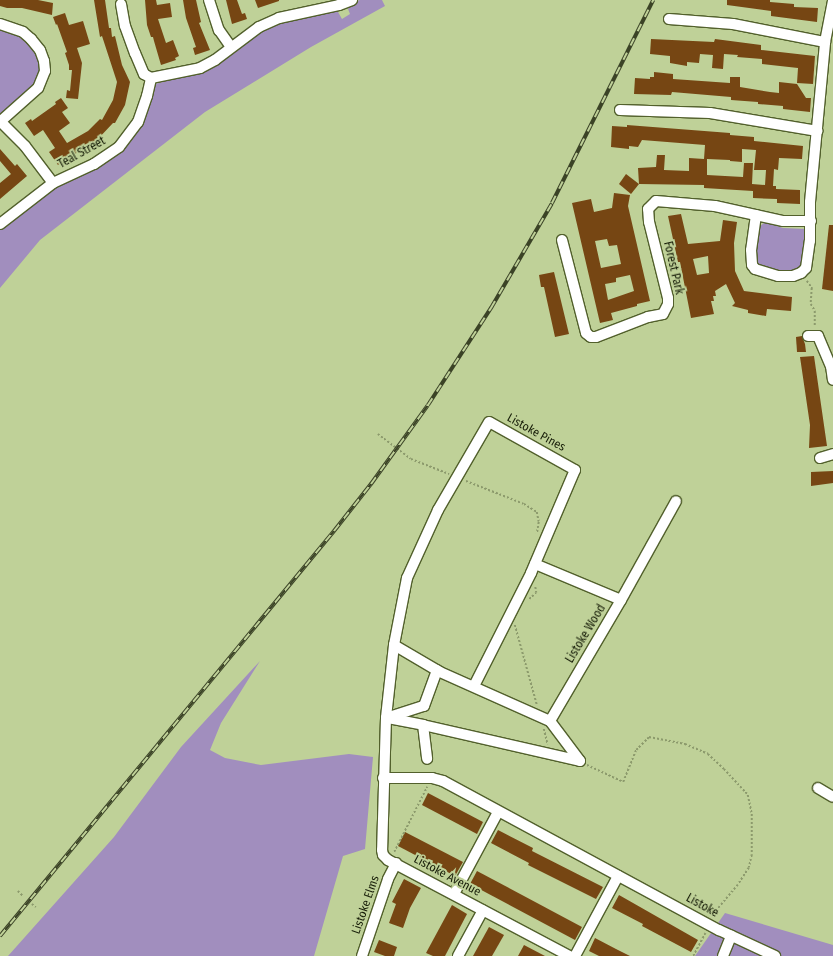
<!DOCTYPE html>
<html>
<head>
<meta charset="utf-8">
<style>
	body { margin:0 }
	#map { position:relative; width:833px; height:956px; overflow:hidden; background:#bfd198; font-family:"Fira Sans Condensed",sans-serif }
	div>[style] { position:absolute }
	.green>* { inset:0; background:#a18ebe }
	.building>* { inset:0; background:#764613 }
	.path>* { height:1.5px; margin-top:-0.75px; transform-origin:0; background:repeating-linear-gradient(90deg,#8c9a6c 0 2px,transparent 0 4px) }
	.roads { filter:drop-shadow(1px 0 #52602c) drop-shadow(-1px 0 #52602c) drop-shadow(0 1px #52602c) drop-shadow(0 -1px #52602c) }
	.minor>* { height:10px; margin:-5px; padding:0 5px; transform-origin:5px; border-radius:5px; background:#fff }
	.rail>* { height:4px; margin-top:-2px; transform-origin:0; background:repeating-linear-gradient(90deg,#bfd198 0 8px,#3b4326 0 16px); box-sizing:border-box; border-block:1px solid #3b4326 }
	span { translate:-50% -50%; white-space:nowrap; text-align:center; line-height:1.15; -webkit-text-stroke:4px #bfd198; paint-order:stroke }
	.street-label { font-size:12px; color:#161c07 }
</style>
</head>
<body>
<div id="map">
	<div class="green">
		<i style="clip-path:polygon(360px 0,382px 0,385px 6px,311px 47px,205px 112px,40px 240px,0 288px,0 229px,31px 203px,118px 152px,132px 138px,142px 122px,151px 103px,155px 84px,196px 73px,274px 24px,333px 10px,338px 12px,342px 19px,350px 14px,348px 9px,351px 3px)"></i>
		<i style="clip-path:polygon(0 28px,16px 33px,26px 40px,38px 57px,41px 67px,36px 85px,3px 113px,0 113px)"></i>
		<i style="clip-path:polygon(765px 222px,783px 228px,806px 229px,803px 266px,795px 271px,775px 271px,760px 268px,755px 262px,758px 228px)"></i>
		<i style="clip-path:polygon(260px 661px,221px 723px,210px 750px,225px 758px,261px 765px,349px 754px,373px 757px,365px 849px,343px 856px,314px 956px,8px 956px,114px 837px,181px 747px)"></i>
		<i style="clip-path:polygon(725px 913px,833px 945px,833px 956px,695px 956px)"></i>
	</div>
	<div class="building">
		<i style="clip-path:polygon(0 0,38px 0,53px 3px,52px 15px,22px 8px,7px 8px,0 6px)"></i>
		<i style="clip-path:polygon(94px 0,105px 0,109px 28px,111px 28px,112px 37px,115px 36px,122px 65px,130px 82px,125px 105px,115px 123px,113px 123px,97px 140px,58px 165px,49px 152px,55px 148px,43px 130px,34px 136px,25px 123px,31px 119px,32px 121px,56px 104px,55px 102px,61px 98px,68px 108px,62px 112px,70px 123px,59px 131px,67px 143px,88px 131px,100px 119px,102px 120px,113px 100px,117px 82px,102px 36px,100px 37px)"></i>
		<i style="clip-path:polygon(145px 0,156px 0,157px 5px,170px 3px,172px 17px,158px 19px,166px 43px,173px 40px,179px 56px,175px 58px,176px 60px,161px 65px,154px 41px,153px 37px,151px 37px,147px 25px)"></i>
		<i style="clip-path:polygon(183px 0,196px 0,201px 22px,199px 23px,210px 50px,195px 55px,193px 48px,196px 47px,186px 18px)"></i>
		<i style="clip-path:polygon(226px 0,237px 0,242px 14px,245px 13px,247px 19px,232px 24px)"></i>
		<i style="clip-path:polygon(255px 0,279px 0,279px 1px,258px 8px)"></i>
		<i style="clip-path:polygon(727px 0,770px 0,770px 2px,794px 4px,794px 7px,818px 8px,817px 22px,771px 16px,771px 11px,727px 5px)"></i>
		<i style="clip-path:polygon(65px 13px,69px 25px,83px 21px,90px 44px,77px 48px,82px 63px,78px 99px,66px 98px,67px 90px,70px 91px,72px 70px,69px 70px,69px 65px,65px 53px,67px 52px,57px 24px,56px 25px,53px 17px)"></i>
		<i style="clip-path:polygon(651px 39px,714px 42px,715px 39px,761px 45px,761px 50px,815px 56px,813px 84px,797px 83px,798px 68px,762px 64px,762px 59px,737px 57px,738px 55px,724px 54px,723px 69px,712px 68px,713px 55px,700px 54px,699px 63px,687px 62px,687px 66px,670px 63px,670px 56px,650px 54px)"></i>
		<i style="clip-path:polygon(654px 72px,673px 74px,673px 79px,730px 83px,730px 77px,740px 77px,740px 87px,770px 92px,779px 93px,779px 82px,797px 84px,806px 98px,811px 98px,810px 112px,783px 109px,783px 106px,758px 104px,758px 102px,731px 100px,731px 97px,672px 92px,671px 95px,634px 94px,635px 78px,650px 79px,650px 77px,654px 77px)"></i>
		<i style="clip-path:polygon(evenodd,627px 125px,730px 133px,730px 135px,754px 137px,754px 141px,803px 146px,802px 159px,779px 158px,778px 170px,774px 169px,773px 186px,776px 186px,776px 189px,800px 190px,800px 204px,777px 203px,777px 199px,753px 198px,753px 191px,704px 188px,704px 185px,639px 184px,638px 168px,656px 167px,657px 155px,665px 155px,664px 170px,689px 171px,689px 158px,704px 159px,705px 145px,642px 140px,638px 147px,629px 146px,629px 149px,611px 147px,612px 126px,627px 127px,627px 125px,742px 149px,756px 150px,754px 170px,766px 170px,765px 185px,752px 184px,753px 163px,744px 163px,743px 177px,707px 175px,707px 159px,730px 160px,730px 161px,742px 162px,742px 149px)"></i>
		<i style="clip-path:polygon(0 149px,15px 166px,17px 164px,27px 176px,0 199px,0 183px,11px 174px,0 161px)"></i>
		<i style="clip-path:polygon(626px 174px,639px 184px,631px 194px,619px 184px)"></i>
		<i style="clip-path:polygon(evenodd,614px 193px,630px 195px,628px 206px,650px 301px,637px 304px,637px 306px,611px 313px,613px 320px,600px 323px,572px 203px,591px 199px,594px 212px,612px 208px,614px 193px,607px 239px,609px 246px,617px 245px,621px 264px,601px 268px,595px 241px,607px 239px,614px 193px,630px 275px,634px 291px,608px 300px,605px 284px,616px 282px,616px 278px,630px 275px)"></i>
		<i style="clip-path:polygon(evenodd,681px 214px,688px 244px,720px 241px,723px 220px,737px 222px,734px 243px,735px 271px,744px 291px,792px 297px,791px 311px,767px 309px,766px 316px,748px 313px,748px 310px,732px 306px,735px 303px,726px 284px,715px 291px,716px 296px,713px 296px,714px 301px,711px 301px,714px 314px,691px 318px,680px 262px,678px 262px,668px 216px,681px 214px,708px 256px,709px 273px,697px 275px,693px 259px,708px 256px)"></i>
		<i style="clip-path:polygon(829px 225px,833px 225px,833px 291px,822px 289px)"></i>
		<i style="clip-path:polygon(554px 272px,569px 334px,555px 337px,544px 287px,541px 287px,539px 275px)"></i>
		<i style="clip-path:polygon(802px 336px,805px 344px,806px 352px,797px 352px,796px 337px)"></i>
		<i style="clip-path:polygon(814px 356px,827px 446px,809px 448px,810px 425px,800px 357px)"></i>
		<i style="clip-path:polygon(833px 471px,833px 483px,811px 486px,811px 472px)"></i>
		<i style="clip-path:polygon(428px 793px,483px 822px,477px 834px,422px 805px)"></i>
		<i style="clip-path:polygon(498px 830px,533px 848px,532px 851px,603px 887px,596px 899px,528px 865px,529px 863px,491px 843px)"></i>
		<i style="clip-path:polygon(405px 832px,463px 862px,455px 876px,398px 846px)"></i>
		<i style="clip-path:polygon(477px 871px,582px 927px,575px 940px,470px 884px)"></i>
		<i style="clip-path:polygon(404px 879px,421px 888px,410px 908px,403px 928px,389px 923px,396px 904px,392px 902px)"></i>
		<i style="clip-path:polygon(619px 895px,698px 940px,691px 952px,642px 926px,643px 924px,612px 908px)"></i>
		<i style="clip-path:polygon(452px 905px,467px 914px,445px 956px,433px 956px,426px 953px)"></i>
		<i style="clip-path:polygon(489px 927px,504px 935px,492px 956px,473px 956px)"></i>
		<i style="clip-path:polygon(595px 938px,616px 949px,630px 956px,599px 956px,589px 951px)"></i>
		<i style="clip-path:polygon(379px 940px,397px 947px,394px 956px,385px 956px,374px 952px)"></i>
		<i style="clip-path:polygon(524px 945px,545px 956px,518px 956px)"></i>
	</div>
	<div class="path">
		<i style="left:807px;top:281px;width:9px;rotate:54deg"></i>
		<i style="left:812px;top:288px;width:16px;rotate:94deg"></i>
		<i style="left:811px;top:304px;width:8px;rotate:60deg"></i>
		<i style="left:815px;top:311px;width:15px;rotate:90deg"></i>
		<i style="left:378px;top:434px;width:41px;rotate:37.1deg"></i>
		<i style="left:411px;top:459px;width:41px;rotate:21.5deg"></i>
		<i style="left:466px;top:481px;width:62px;rotate:21.6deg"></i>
		<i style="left:524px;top:504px;width:15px;rotate:32deg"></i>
		<i style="left:537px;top:512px;width:10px;rotate:79deg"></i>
		<i style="left:539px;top:522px;width:12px;rotate:99deg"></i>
		<i style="left:529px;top:599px;width:9px;rotate:-41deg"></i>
		<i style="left:536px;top:593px;width:6px;rotate:-99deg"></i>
		<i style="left:515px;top:625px;width:83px;rotate:74.6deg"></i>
		<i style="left:544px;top:729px;width:16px;rotate:76deg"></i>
		<i style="left:587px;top:765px;width:40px;rotate:25deg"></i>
		<i style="left:623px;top:782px;width:35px;rotate:-68deg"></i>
		<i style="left:636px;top:750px;width:18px;rotate:-45deg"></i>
		<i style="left:649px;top:737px;width:37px;rotate:11deg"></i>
		<i style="left:685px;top:744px;width:25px;rotate:23deg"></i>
		<i style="left:708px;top:754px;width:22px;rotate:43deg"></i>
		<i style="left:724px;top:769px;width:35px;rotate:47deg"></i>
		<i style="left:748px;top:795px;width:19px;rotate:78deg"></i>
		<i style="left:752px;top:814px;width:41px;rotate:90deg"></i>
		<i style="left:752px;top:855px;width:13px;rotate:103deg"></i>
		<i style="left:749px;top:868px;width:20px;rotate:123deg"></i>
		<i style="left:738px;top:885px;width:33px;rotate:130deg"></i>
		<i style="left:717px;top:910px;width:8px;rotate:120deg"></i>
		<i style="left:394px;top:852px;width:73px;rotate:-63.1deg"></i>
		<i style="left:18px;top:891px;width:7px;rotate:45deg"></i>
		<i style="left:32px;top:904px;width:5px;rotate:37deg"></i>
		<i style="left:693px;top:956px;width:26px;rotate:-62deg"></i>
	</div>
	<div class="roads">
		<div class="minor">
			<i style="left:209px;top:0;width:32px;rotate:72deg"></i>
			<i style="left:219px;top:30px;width:21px;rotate:55deg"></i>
			<i style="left:121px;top:4px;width:22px;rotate:80deg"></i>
			<i style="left:125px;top:26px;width:29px;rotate:70deg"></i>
			<i style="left:135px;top:53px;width:23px;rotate:67deg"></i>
			<i style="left:144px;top:74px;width:8px;rotate:30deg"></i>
			<i style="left:669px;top:19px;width:64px;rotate:4.5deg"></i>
			<i style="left:733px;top:24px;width:94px;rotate:11.1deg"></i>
			<i style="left:0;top:24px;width:24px;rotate:19deg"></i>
			<i style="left:23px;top:32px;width:11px;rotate:41deg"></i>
			<i style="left:31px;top:39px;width:14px;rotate:51deg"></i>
			<i style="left:40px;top:50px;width:12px;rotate:70deg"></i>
			<i style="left:44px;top:61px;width:10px;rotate:84deg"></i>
			<i style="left:45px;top:71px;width:18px;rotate:112deg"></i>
			<i style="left:38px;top:88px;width:50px;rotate:138.3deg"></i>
			<i style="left:151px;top:78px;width:50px;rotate:-11.5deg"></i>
			<i style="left:200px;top:68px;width:17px;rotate:-28deg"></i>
			<i style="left:215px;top:60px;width:55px;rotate:-36.9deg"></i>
			<i style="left:259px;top:27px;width:22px;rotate:-24deg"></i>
			<i style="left:279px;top:18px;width:61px;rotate:-12.2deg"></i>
			<i style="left:339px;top:5px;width:14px;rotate:-21deg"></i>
			<i style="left:620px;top:110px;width:90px;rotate:1.9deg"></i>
			<i style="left:710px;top:113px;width:109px;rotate:9.5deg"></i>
			<i style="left:0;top:121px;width:35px;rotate:45deg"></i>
			<i style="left:25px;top:146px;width:46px;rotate:52.9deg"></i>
			<i style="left:756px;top:215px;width:35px;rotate:98deg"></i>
			<i style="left:751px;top:250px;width:15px;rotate:86deg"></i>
			<i style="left:752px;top:265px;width:5px;rotate:53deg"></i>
			<i style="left:755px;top:269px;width:24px;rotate:17deg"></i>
			<i style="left:778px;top:276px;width:15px"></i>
			<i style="left:793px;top:276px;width:9px;rotate:-21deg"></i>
			<i style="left:801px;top:273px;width:7px;rotate:-45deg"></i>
			<i style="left:806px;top:268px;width:27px;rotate:-82deg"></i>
			<i style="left:810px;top:241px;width:39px;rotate:-90deg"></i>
			<i style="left:810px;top:202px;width:161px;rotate:-84.6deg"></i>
			<i style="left:825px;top:42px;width:42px;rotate:-79deg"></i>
			<i style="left:0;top:224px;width:67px;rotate:-37.7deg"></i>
			<i style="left:53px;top:183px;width:45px;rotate:-24.9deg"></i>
			<i style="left:94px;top:164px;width:30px;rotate:-34deg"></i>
			<i style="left:119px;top:147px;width:31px;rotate:-53deg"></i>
			<i style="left:138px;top:122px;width:28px;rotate:-71deg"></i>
			<i style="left:147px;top:96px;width:18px;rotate:-77deg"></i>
			<i style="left:562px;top:240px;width:96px;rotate:75.5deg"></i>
			<i style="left:586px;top:333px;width:6px;rotate:39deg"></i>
			<i style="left:591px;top:337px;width:5px"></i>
			<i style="left:596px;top:337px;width:56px;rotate:-21deg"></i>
			<i style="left:648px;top:317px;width:15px;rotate:-11deg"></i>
			<i style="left:663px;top:314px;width:11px;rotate:-63deg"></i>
			<i style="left:668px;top:304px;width:6px;rotate:-90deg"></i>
			<i style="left:668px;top:298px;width:78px;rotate:-104deg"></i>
			<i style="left:649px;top:222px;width:13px;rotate:-94deg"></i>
			<i style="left:648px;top:209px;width:11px;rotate:-45deg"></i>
			<i style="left:656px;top:201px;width:59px;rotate:4.8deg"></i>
			<i style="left:715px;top:206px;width:70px;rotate:12.4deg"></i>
			<i style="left:783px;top:221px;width:28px"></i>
			<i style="left:808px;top:336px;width:10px"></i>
			<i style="left:818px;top:336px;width:33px;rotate:67deg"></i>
			<i style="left:831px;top:366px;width:14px;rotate:82deg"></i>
			<i style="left:820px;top:458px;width:14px;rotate:-17deg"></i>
			<i style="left:535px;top:564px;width:93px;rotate:22.7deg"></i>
			<i style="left:621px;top:600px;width:140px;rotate:120.4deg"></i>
			<i style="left:621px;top:600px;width:113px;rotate:-60.9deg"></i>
			<i style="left:394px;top:645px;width:53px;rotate:30.4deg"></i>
			<i style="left:440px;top:672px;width:120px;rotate:24deg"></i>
			<i style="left:550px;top:721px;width:50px;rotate:53.1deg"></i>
			<i style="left:474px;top:686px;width:127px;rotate:-63.2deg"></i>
			<i style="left:531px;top:573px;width:112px;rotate:-66.9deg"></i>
			<i style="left:575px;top:470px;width:98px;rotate:-150.8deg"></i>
			<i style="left:489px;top:422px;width:102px;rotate:120.1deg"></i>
			<i style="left:438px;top:510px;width:75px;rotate:114.5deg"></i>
			<i style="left:407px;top:578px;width:68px;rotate:101deg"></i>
			<i style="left:394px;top:645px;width:73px;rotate:96.3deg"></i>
			<i style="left:386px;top:718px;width:132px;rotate:91.7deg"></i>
			<i style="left:382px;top:850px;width:5px;rotate:79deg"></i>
			<i style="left:383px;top:855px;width:7px;rotate:45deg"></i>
			<i style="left:388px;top:860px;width:205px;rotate:27.9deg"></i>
			<i style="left:386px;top:718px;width:40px;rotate:-18deg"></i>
			<i style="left:424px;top:706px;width:38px;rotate:-70deg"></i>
			<i style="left:388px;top:718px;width:36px;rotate:11deg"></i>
			<i style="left:423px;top:725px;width:34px;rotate:83deg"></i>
			<i style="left:423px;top:725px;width:161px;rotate:12.9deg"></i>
			<i style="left:383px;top:778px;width:49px"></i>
			<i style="left:432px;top:778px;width:11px;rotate:15deg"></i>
			<i style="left:443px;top:781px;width:314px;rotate:28.4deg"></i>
			<i style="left:719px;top:930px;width:62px;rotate:24.9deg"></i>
			<i style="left:818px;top:788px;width:17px;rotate:31deg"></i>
			<i style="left:454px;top:894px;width:93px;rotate:-61.8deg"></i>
			<i style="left:362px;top:956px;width:81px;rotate:-71.3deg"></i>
			<i style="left:388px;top:879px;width:18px;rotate:-63deg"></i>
			<i style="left:458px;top:956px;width:52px;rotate:-61.5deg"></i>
			<i style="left:575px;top:956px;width:91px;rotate:-61.7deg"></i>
			<i style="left:723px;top:956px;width:22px;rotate:-68deg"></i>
		</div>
	</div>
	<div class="rail">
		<i style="left:0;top:936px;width:525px;rotate:-50.49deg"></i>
		<i style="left:334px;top:531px;width:60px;rotate:-51.8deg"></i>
		<i style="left:371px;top:484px;width:97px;rotate:-54.2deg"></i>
		<i style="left:428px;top:405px;width:116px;rotate:-57deg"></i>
		<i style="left:491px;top:308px;width:121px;rotate:-59.8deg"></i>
		<i style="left:552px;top:203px;width:227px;rotate:-63.5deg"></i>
	</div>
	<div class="street-label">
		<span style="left:82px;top:153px;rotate:-29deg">Teal Street</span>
		<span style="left:673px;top:268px;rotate:77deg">Forest Park</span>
		<span style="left:536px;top:433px;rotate:29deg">Listoke Pines</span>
		<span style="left:586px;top:634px;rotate:-59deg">Listoke Wood</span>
		<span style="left:447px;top:876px;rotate:28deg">Listoke Avenue</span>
		<span style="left:366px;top:905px;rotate:-71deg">Listoke Elms</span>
		<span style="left:702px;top:906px;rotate:29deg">Listoke</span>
	</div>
</div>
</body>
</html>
